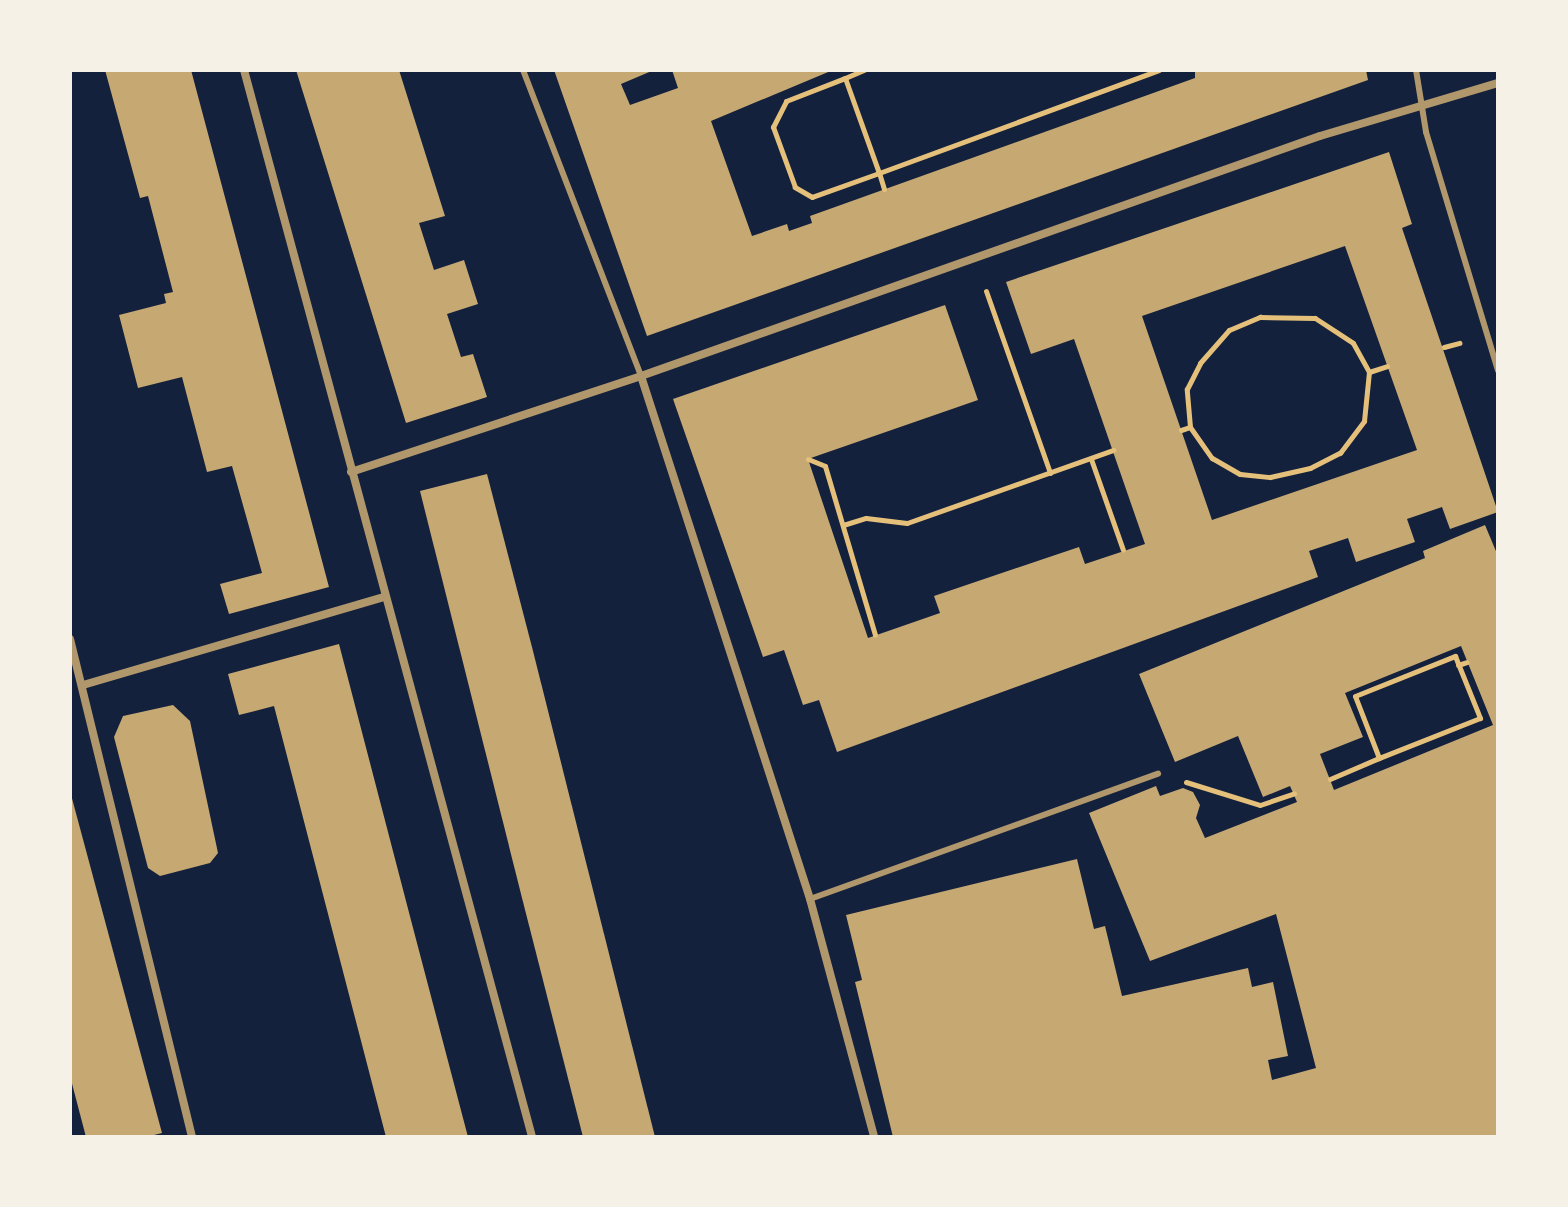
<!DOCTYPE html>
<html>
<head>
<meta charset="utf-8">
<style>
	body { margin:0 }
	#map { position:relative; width:1568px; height:1207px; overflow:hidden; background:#14213d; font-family:"Public Sans",sans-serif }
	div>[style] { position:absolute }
	.building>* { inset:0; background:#c6a872 }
	.path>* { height:5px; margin:-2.5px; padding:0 2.5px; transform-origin:2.5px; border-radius:2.5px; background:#e5c07b }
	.service>* { height:6px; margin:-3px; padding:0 3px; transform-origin:3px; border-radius:3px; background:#b1986c }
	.minor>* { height:8px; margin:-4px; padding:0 4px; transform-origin:4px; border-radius:4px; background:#b1986c }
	span { translate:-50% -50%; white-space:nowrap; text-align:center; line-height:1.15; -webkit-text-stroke:6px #f6f1e7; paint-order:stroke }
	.frame { position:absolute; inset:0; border:72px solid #f6f1e7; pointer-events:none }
</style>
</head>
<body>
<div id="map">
	<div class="building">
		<i style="clip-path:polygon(105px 70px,191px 70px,329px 587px,229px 614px,220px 584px,262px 573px,232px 466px,207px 472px,182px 377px,138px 388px,119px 315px,166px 303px,164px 294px,173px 292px,148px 196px,140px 198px)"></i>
		<i style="clip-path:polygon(296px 70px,399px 70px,445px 216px,419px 223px,434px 270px,464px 260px,478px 304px,447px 314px,461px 357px,473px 354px,487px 397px,406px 423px)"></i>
		<i style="clip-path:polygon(554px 70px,654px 70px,621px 84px,630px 105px,678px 88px,672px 70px,833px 70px,711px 121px,752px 236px,787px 224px,789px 231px,812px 223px,810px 216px,1195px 78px,1195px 70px,1366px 70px,1368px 80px,647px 336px)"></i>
		<i style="clip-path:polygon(evenodd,1389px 152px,1412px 224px,1402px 228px,1498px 512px,1450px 529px,1442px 507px,1407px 519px,1415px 542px,1356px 562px,1348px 538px,1309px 551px,1318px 577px,837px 752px,819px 700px,803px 705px,784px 650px,763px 657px,673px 399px,945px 305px,978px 400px,808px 459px,868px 638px,940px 613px,934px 596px,1079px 547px,1085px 564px,1145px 544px,1074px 339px,1031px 354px,1006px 282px,1389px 152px,1345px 246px,1417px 450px,1212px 520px,1142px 316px,1345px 246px)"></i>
		<i style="clip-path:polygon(487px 474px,533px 651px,655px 1137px,583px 1137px,521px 894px,420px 491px)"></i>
		<i style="clip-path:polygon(evenodd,1485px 525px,1498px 556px,1498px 1137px,893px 1137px,855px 982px,862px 980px,846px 915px,1077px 859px,1094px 929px,1105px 926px,1122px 996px,1248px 968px,1252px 987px,1273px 982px,1288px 1056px,1268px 1060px,1272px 1080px,1316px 1068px,1276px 914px,1150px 961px,1089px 813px,1156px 786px,1160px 796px,1183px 788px,1193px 792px,1200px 805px,1196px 818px,1205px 838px,1297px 802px,1290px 786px,1263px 797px,1238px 736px,1175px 762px,1139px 674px,1425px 558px,1423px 551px,1485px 525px,1461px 646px,1493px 725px,1334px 790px,1320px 754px,1363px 737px,1345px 693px,1461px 646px)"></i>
		<i style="clip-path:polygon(339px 644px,412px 924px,468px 1137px,386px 1137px,274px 706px,239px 715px,228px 674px)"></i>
		<i style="clip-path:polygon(173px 705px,190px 721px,218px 853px,210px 863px,160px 876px,148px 868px,114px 737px,123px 716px)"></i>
		<i style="clip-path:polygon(70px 791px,162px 1133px,146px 1137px,86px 1137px,70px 1076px)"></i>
	</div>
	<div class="path">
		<i style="left:845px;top:78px;width:21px;rotate:-23deg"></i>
		<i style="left:884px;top:189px;width:17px;rotate:-107deg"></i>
		<i style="left:879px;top:173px;width:71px;rotate:160.3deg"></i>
		<i style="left:812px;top:197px;width:20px;rotate:-150deg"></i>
		<i style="left:795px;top:187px;width:64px;rotate:-110.1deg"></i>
		<i style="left:773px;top:127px;width:29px;rotate:-63deg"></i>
		<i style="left:786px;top:101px;width:63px;rotate:-21.3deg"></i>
		<i style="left:845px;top:78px;width:101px;rotate:70.3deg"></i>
		<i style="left:879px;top:173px;width:298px;rotate:-20.2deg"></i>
		<i style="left:986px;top:291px;width:193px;rotate:70.6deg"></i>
		<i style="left:1444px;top:347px;width:16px;rotate:-15deg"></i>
		<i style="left:1190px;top:427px;width:38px;rotate:55deg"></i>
		<i style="left:1212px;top:458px;width:32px;rotate:30deg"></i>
		<i style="left:1240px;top:474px;width:30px;rotate:6deg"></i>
		<i style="left:1270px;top:477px;width:41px;rotate:-12.7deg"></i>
		<i style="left:1310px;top:468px;width:34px;rotate:-27deg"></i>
		<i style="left:1340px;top:453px;width:40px;rotate:-53deg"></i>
		<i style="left:1364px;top:421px;width:49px;rotate:-84.2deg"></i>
		<i style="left:1181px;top:430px;width:9px;rotate:-18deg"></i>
		<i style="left:1190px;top:427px;width:38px;rotate:-95deg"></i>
		<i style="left:1187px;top:389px;width:29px;rotate:-63deg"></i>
		<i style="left:1200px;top:363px;width:44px;rotate:-48.7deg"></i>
		<i style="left:1229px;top:330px;width:34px;rotate:-23deg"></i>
		<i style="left:1260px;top:317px;width:55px;rotate:1deg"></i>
		<i style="left:1315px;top:318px;width:45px;rotate:33.3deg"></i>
		<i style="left:1353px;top:343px;width:33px;rotate:61deg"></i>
		<i style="left:1369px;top:372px;width:19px;rotate:-18deg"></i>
		<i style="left:808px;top:459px;width:18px;rotate:22deg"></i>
		<i style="left:825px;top:466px;width:176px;rotate:73.5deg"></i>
		<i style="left:1091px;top:459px;width:96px;rotate:70.6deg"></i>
		<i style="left:843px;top:525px;width:24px;rotate:-17deg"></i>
		<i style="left:866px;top:518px;width:41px;rotate:7deg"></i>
		<i style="left:907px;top:523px;width:219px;rotate:-19.5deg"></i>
		<i style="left:1455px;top:656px;width:67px;rotate:68deg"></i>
		<i style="left:1480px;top:718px;width:109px;rotate:158.4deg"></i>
		<i style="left:1379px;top:758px;width:66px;rotate:-111.2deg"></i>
		<i style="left:1355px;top:696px;width:108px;rotate:-21.8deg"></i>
		<i style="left:1458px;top:665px;width:9px;rotate:-18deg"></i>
		<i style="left:1330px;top:779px;width:53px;rotate:-23.2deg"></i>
		<i style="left:1186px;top:782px;width:77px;rotate:17.3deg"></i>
		<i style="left:1260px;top:805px;width:36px;rotate:-19deg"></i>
	</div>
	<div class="service">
		<i style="left:523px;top:70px;width:328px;rotate:68.9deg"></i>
		<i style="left:1416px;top:70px;width:63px;rotate:80.8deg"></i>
		<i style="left:1426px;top:132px;width:249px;rotate:73.2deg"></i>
		<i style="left:810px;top:899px;width:370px;rotate:-19.8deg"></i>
	</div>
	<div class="minor">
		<i style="left:244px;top:70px;width:1105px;rotate:74.89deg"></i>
		<i style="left:641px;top:376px;width:550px;rotate:72.09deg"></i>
		<i style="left:810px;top:899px;width:246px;rotate:74.9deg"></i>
		<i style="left:351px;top:472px;width:305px;rotate:-18.3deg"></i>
		<i style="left:641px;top:376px;width:720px;rotate:-19.47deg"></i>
		<i style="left:1320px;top:136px;width:186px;rotate:-16.6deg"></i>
		<i style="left:70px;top:639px;width:513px;rotate:76.23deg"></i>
		<i style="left:83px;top:685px;width:314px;rotate:-16.3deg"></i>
	</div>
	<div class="frame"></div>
</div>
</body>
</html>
